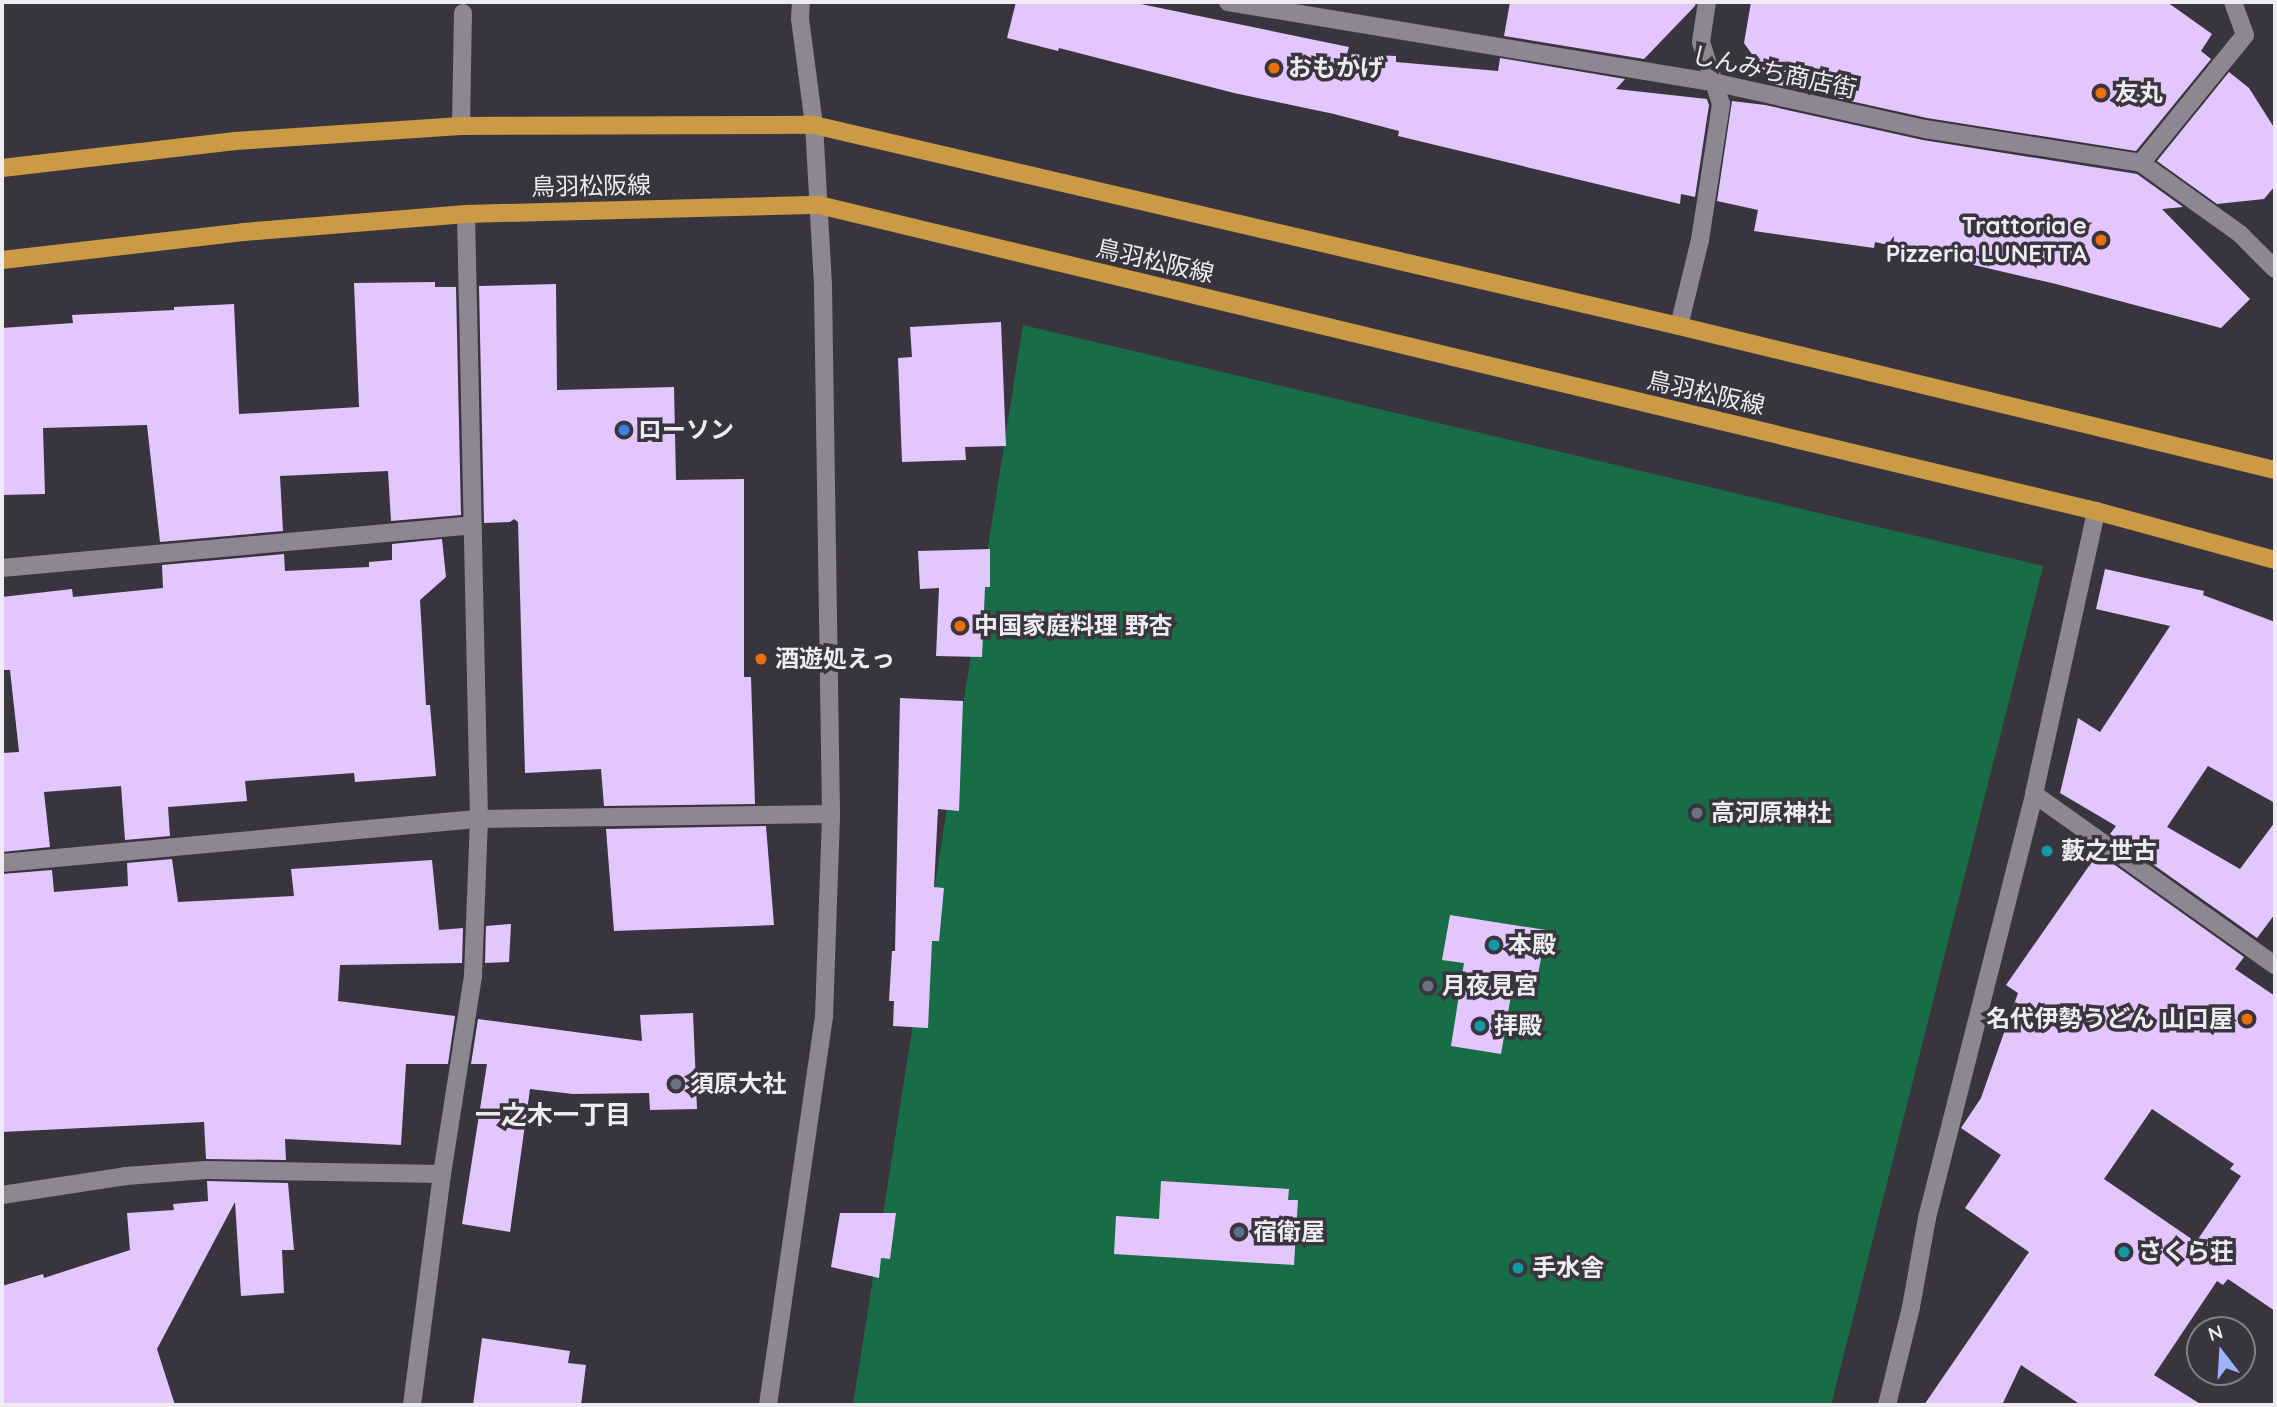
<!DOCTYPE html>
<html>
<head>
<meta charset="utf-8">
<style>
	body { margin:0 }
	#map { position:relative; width:2277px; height:1407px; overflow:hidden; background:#39353e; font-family:Quicksand,"Noto Sans JP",sans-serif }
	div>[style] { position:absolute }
	.forest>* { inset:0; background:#196d46 }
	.building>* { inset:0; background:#e3c6fd }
	.pedestrian>* { height:18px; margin:-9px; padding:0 9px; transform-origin:9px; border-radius:9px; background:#8d8792 }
	.minor>* { height:18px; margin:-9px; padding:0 9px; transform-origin:9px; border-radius:9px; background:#8d8792 }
	.tertiary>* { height:18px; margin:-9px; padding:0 9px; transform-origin:9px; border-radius:9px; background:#8d8792 }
	.primary>* { height:18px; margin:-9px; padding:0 9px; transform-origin:9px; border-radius:9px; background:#ca9b44 }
	.dots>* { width:19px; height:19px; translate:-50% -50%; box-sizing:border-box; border:4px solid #39353e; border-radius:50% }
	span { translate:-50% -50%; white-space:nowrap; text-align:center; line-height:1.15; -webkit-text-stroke:7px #39353e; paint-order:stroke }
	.poi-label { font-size:24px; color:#eeebf1; font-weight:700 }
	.left { translate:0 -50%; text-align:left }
	.right { translate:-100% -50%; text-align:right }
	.street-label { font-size:24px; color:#eeebf1 }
	.neighbourhood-label { font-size:26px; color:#eeebf1; font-weight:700 }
	.frame { position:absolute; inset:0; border:4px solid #eeebf1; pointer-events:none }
	.north { position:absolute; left:2186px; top:1316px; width:70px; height:70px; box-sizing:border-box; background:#39353e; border:2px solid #817e86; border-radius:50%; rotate:343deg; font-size:19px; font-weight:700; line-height:28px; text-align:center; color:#eeebf1 }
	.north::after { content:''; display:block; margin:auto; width:24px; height:32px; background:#9db4fd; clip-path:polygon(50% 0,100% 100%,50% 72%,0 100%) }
</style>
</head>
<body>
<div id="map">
	<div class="forest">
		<i style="clip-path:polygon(1023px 325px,2043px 566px,1831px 1405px,853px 1405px)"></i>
	</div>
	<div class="building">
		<i style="clip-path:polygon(1016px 2px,1131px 2px,1349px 47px,1347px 54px,1396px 56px,1396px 62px,1498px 71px,1500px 58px,1625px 79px,1616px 89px,1707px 99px,1709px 105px,1695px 197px,1681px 194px,1680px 204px,1398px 136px,1399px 131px,1334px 114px,1234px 93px,1059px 48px,1058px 51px,1007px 38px)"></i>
		<i style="clip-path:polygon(1510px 2px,1696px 2px,1695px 6px,1644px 59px,1504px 36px)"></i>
		<i style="clip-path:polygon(1751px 2px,2167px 2px,2212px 34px,2201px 51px,2211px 59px,2136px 151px,1927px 118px,1773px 84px,1744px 43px)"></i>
		<i style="clip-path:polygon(2229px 72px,2249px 88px,2275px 129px,2275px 186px,2264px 199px,2217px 204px,2157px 161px)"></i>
		<i style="clip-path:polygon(1732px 101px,1765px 105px,1923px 140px,2137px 174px,2183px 207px,2162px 209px,2250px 299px,2221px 328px,2056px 284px,1875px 242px,1874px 248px,1754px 231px,1758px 210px,1717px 201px)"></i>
		<i style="clip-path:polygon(435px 282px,435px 287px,456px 287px,461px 515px,391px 521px,388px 471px,280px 476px,283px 531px,160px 542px,147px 425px,43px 428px,45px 494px,2px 495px,2px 328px,73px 323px,72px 315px,174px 310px,174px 307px,234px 304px,239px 414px,359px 407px,354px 283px)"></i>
		<i style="clip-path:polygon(556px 284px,557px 390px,674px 387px,676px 480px,744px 479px,744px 677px,751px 677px,755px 804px,604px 806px,601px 769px,525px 773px,518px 522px,514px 519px,510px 522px,484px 523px,479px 286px)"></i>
		<i style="clip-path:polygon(1001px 322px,1006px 446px,965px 447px,966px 460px,902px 462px,898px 358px,912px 357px,910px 327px)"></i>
		<i style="clip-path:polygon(442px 539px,446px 577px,420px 600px,426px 705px,430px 705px,436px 776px,355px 782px,354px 773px,245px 781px,247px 801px,168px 807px,170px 836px,125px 840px,121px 786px,44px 792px,50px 847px,2px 852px,2px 753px,19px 752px,10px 670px,2px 670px,2px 597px,72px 589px,73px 597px,163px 588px,162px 565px,284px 554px,285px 571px,369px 567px,369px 562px,392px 560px,392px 544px)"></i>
		<i style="clip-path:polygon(990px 549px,990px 587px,985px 587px,982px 657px,936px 656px,939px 588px,920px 589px,918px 551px)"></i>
		<i style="clip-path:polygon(2105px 569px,2204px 591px,2203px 595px,2275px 622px,2275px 803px,2208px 766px,2167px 827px,2240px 869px,2275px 822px,2275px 914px,2257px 938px,2110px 834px,2116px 826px,2060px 793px,2078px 718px,2100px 732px,2170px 626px,2096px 609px)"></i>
		<i style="clip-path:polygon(900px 698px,963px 701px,959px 811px,938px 809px,934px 887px,944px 888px,939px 941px,932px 941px,928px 1028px,893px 1026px,894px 1001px,889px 1001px,892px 951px,895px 951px)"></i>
		<i style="clip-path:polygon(766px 826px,774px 925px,614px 931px,606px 829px)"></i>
		<i style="clip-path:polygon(evenodd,2098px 853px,2244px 957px,2235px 969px,2275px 996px,2275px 1311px,2228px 1279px,2223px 1285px,2217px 1281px,2154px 1375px,2202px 1405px,2081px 1405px,2021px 1365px,2002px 1405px,1924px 1405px,2029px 1252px,1965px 1208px,2001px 1155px,1961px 1128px,1981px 1098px,2018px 993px,2006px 985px,2098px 853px,2152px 1109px,2234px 1164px,2230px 1169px,2241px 1176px,2196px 1242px,2104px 1179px,2152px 1109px)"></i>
		<i style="clip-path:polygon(172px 859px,178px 902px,294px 896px,291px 869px,432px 860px,439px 930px,463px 928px,462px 963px,340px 965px,338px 1001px,455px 1016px,448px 1064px,406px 1064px,401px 1145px,285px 1139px,286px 1160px,206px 1159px,204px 1122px,2px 1132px,2px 874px,52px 870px,54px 892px,128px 886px,127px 863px)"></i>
		<i style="clip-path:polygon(1450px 915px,1546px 930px,1538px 975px,1515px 972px,1501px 1054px,1451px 1046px,1464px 963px,1442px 960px)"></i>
		<i style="clip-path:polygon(511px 924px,509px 962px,485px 963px,486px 926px)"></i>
		<i style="clip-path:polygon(693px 1013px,697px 1109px,650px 1110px,649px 1093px,573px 1094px,530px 1089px,510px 1232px,462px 1224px,487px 1064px,471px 1064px,478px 1019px,642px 1041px,640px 1015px)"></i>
		<i style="clip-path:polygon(207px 1181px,288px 1183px,294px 1250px,282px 1250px,284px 1293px,241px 1296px,235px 1202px,157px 1349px,175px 1405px,2px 1405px,2px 1286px,43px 1274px,44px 1278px,130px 1250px,127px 1213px,174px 1210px,173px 1204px,208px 1201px)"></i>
		<i style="clip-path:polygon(1161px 1181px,1289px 1189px,1288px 1200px,1298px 1200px,1294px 1265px,1114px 1254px,1116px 1216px,1159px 1219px)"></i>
		<i style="clip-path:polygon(840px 1213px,896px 1213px,890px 1259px,881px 1258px,879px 1278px,831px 1267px)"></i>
		<i style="clip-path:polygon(482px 1338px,570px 1351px,568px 1363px,586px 1365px,581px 1405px,473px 1405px)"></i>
	</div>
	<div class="pedestrian">
		<i style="left:1228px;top:2px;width:492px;rotate:9.4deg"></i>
		<i style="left:1713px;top:82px;width:217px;rotate:12.5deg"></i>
		<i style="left:1925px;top:129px;width:219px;rotate:8.9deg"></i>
		<i style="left:2141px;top:163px;width:122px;rotate:35.6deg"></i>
		<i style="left:2240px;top:234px;width:49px;rotate:45deg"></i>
		<i style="left:1700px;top:240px;width:138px;rotate:-81.2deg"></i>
		<i style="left:1721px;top:104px;width:65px;rotate:-107.9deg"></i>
		<i style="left:1701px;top:42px;width:40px;rotate:-81.5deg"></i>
	</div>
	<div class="minor">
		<i style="left:461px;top:126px;width:113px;rotate:-89deg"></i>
		<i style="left:2141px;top:163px;width:165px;rotate:-50.9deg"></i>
		<i style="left:2245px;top:35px;width:35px;rotate:-110deg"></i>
		<i style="left:1679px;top:326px;width:89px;rotate:-76.3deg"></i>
		<i style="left:2px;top:568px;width:472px;rotate:-5.2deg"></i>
		<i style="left:2034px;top:794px;width:296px;rotate:35.4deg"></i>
		<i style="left:2px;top:863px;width:479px;rotate:-5.3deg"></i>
		<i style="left:479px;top:819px;width:352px;rotate:-0.8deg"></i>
		<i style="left:2px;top:1195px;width:125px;rotate:-8.7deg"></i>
		<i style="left:126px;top:1176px;width:80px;rotate:-4.3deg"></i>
		<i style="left:206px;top:1170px;width:236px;rotate:1deg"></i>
		<i style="left:412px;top:1405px;width:233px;rotate:-82.6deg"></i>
		<i style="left:442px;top:1174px;width:201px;rotate:-81.1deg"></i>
		<i style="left:473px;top:975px;width:156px;rotate:-87.8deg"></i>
		<i style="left:479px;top:819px;width:605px;rotate:-91.23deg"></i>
		<i style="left:1887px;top:1405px;width:101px;rotate:-76.2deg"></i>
		<i style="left:1911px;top:1307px;width:90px;rotate:-79.8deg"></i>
		<i style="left:1927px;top:1218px;width:437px;rotate:-75.8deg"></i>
		<i style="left:2034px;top:794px;width:290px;rotate:-77.6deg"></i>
	</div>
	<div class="tertiary">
		<i style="left:768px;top:1405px;width:392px;rotate:-81.8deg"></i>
		<i style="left:824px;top:1017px;width:203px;rotate:-88deg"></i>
		<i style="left:831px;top:814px;width:529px;rotate:-90.87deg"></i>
		<i style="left:823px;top:285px;width:160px;rotate:-93.2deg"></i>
		<i style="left:814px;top:125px;width:107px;rotate:-97.5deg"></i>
		<i style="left:800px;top:19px;width:17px;rotate:-87deg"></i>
	</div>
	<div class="primary">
		<i style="left:2px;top:168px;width:235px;rotate:-6.6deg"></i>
		<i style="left:235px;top:141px;width:226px;rotate:-3.8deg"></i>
		<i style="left:461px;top:126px;width:353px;rotate:-0.2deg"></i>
		<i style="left:814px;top:125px;width:888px;rotate:13.08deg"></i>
		<i style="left:1679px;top:326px;width:613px;rotate:13.58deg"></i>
		<i style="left:2px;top:260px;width:243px;rotate:-6.6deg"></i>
		<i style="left:243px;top:232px;width:224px;rotate:-4.6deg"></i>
		<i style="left:466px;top:214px;width:353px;rotate:-1.5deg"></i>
		<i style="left:819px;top:205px;width:1313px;rotate:13.48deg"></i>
		<i style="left:2096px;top:511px;width:186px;rotate:15.3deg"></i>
	</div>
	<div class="dots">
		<i style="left:1274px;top:68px;background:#e8710a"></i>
		<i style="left:2101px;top:93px;background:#e8710a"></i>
		<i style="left:2101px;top:240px;background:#e8710a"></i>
		<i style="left:624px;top:430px;background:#3f7fe0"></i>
		<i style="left:960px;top:626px;background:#e8710a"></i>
		<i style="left:761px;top:659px;background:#e8710a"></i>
		<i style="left:1697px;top:813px;background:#6b7280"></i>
		<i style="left:2047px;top:851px;background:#0f9aa8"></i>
		<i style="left:1494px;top:945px;background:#0f9aa8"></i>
		<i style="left:1428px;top:986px;background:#6b7280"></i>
		<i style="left:2247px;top:1019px;background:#e8710a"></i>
		<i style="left:1480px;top:1026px;background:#0f9aa8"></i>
		<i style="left:676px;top:1084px;background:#6b7280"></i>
		<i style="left:1239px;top:1232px;background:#5c6f8a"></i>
		<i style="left:2124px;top:1252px;background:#0f9aa8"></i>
		<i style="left:1518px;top:1268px;background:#0f9aa8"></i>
	</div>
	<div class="poi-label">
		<span class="left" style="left:1288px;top:68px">おもかげ</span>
		<span class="left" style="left:2115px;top:93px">友丸</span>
		<span class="right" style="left:2087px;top:240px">Trattoria e<br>Pizzeria LUNETTA</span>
		<span class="left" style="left:638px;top:430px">ローソン</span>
		<span class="left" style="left:974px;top:626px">中国家庭料理 野杏</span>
		<span class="left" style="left:775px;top:659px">酒遊処えっ</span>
		<span class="left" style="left:1711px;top:813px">高河原神社</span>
		<span class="left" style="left:2061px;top:851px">藪之世古</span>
		<span class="left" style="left:1508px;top:945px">本殿</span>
		<span class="left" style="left:1442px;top:986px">月夜見宮</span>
		<span class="right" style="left:2233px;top:1019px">名代伊勢うどん 山口屋</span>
		<span class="left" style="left:1494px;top:1026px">拝殿</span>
		<span class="left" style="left:690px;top:1084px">須原大社</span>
		<span class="left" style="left:1253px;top:1232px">宿衛屋</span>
		<span class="left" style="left:2138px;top:1252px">さくら荘</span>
		<span class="left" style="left:1532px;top:1268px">手水舎</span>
	</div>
	<div class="street-label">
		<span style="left:1774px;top:72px;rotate:12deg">しんみち商店街</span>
		<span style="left:591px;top:186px;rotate:-1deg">鳥羽松阪線</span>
		<span style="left:1155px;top:261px;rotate:13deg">鳥羽松阪線</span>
		<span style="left:1706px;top:393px;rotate:13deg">鳥羽松阪線</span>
	</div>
	<div class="neighbourhood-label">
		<span style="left:553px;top:1115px">一之木一丁目</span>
	</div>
	<div class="frame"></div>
	<div class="north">N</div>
</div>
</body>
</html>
